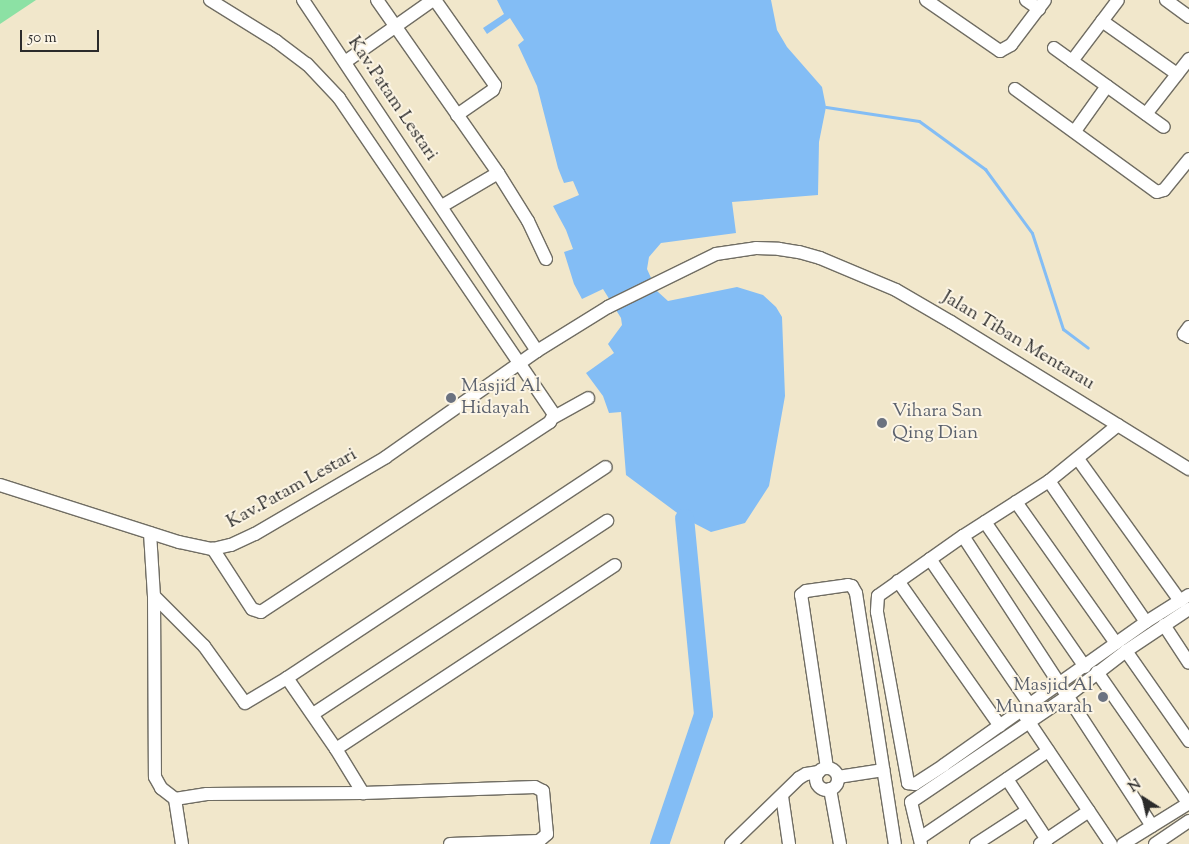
<!DOCTYPE html>
<html>
<head>
<meta charset="utf-8">
<style>
	body { margin:0 }
	#map { position:relative; width:1189px; height:844px; overflow:hidden; background:#f1e7cb; font-family:"Sorts Mill Goudy",serif }
	div>[style] { position:absolute }
	.green>* { inset:0; background:#8ce1a4 }
	.water>* { inset:0; background:#83bdf5 }
	.stream>* { height:3px; margin:-1.5px; padding:0 1.5px; transform-origin:1.5px; border-radius:1.5px; background:#83bdf5 }
	.river>* { height:19px; margin:-9.5px; padding:0 9.5px; transform-origin:9.5px; border-radius:9.5px; background:#83bdf5 }
	.roads { filter:drop-shadow(1px 0 #706d63) drop-shadow(-1px 0 #706d63) drop-shadow(0 1px #706d63) drop-shadow(0 -1px #706d63) }
	.minor>* { height:12px; margin:-6px; padding:0 6px; transform-origin:6px; border-radius:6px; background:#fff }
	.minor>.ring { margin:-6px; padding:0; box-sizing:content-box; background:none; border:12px solid #fff; border-radius:50% }
	.dots>* { width:14px; height:14px; translate:-50% -50%; box-sizing:border-box; border:2px solid #fcf5e5; border-radius:50% }
	span { translate:-50% -50%; white-space:nowrap; text-align:center; line-height:1.15; -webkit-text-stroke:4px #fcf5e5; paint-order:stroke }
	.street-label { font-size:19px; color:#2b2b2b }
	.worship-label { font-size:19px; color:#5b616d }
	.left { translate:0 -50%; text-align:left }
	.right { translate:-100% -50%; text-align:right }
	.north { position:absolute; left:1119px; top:774px; width:50px; height:50px; -webkit-text-stroke:4px #fcf5e5; paint-order:stroke; rotate:325deg; font-size:14px; font-weight:700; line-height:20px; text-align:center; color:#2b2b2b }
	.north::after { content:''; display:block; margin:auto; width:18px; height:22px; background:#2b2b2b; clip-path:polygon(50% 0,100% 100%,50% 72%,0 100%) }
	.scale { position:absolute; left:20px; top:30px; width:79px; height:22px; box-sizing:border-box; border:2px solid #2b2b2b; border-top:0; padding-left:6px; font-size:15px; line-height:18px; white-space:nowrap; color:#2b2b2b; -webkit-text-stroke:4px #fcf5e5; paint-order:stroke }
</style>
</head>
<body>
<div id="map">
	<div class="green">
		<i style="clip-path:polygon(0 0,36px 0,0 24px)"></i>
	</div>
	<div class="water">
		<i style="clip-path:polygon(497px 0,771px 0,777px 30px,787px 47px,822px 87px,826px 107px,819px 142px,818px 195px,732px 202px,736px 233px,661px 243px,649px 257px,647px 269px,657px 291px,668px 301px,737px 287px,763px 295px,776px 307px,782px 317px,785px 396px,769px 486px,745px 523px,711px 532px,684px 518px,626px 475px,621px 412px,609px 413px,603px 396px,586px 373px,614px 353px,608px 344px,622px 325px,621px 318px,603px 289px,582px 299px,574px 284px,564px 252px,573px 249px,566px 230px,553px 206px,579px 195px,573px 181px,564px 183px,558px 168px,537px 86px,518px 45px,524px 40px,510px 18px,487px 34px,483px 28px,504px 14px)"></i>
	</div>
	<div class="stream">
		<i style="left:826px;top:107px;width:94px;rotate:8.6deg"></i>
		<i style="left:919px;top:121px;width:82px;rotate:36deg"></i>
		<i style="left:985px;top:169px;width:79px;rotate:53.7deg"></i>
		<i style="left:1032px;top:233px;width:101px;rotate:72.1deg"></i>
		<i style="left:1063px;top:329px;width:31px;rotate:37deg"></i>
	</div>
	<div class="river">
		<i style="left:659px;top:844px;width:137px;rotate:-71.3deg"></i>
		<i style="left:703px;top:714px;width:197px;rotate:-95.5deg"></i>
	</div>
	<div class="roads">
		<div class="minor">
			<i style="left:210px;top:0;width:78px;rotate:31.8deg"></i>
			<i style="left:276px;top:41px;width:39px;rotate:37deg"></i>
			<i style="left:307px;top:64px;width:47px;rotate:46.7deg"></i>
			<i style="left:339px;top:98px;width:382px;rotate:55.8deg"></i>
			<i style="left:554px;top:414px;width:9px;rotate:117deg"></i>
			<i style="left:550px;top:422px;width:346px;rotate:146.7deg"></i>
			<i style="left:261px;top:612px;width:9px;rotate:-162deg"></i>
			<i style="left:252px;top:609px;width:72px;rotate:-123deg"></i>
			<i style="left:303px;top:0;width:422px;rotate:56.3deg"></i>
			<i style="left:377px;top:0;width:211px;rotate:55deg"></i>
			<i style="left:498px;top:173px;width:57px;rotate:58deg"></i>
			<i style="left:528px;top:221px;width:42px;rotate:64.7deg"></i>
			<i style="left:435px;top:0;width:104px;rotate:54.8deg"></i>
			<i style="left:495px;top:85px;width:5px;rotate:112deg"></i>
			<i style="left:493px;top:90px;width:44px;rotate:145.2deg"></i>
			<i style="left:926px;top:0;width:90px;rotate:34.6deg"></i>
			<i style="left:1000px;top:51px;width:13px;rotate:-29deg"></i>
			<i style="left:1011px;top:45px;width:56px;rotate:-52.9deg"></i>
			<i style="left:1026px;top:0;width:16px;rotate:35deg"></i>
			<i style="left:1166px;top:0;width:29px;rotate:36deg"></i>
			<i style="left:1102px;top:21px;width:92px;rotate:35.2deg"></i>
			<i style="left:1054px;top:48px;width:135px;rotate:35.7deg"></i>
			<i style="left:1072px;top:61px;width:76px;rotate:-53deg"></i>
			<i style="left:345px;top:62px;width:108px;rotate:-35.2deg"></i>
			<i style="left:1015px;top:89px;width:175px;rotate:36deg"></i>
			<i style="left:1157px;top:192px;width:7px;rotate:-16deg"></i>
			<i style="left:1164px;top:190px;width:40px;rotate:-51deg"></i>
			<i style="left:1146px;top:114px;width:70px;rotate:-52deg"></i>
			<i style="left:1075px;top:131px;width:55px;rotate:-54.6deg"></i>
			<i style="left:442px;top:206px;width:65px;rotate:-30.5deg"></i>
			<i style="left:1189px;top:327px;width:9px;rotate:126deg"></i>
			<i style="left:1184px;top:334px;width:6px;rotate:31deg"></i>
			<i style="left:554px;top:417px;width:39px;rotate:-29deg"></i>
			<i style="left:1118px;top:425px;width:89px;rotate:140.9deg"></i>
			<i style="left:1049px;top:481px;width:102px;rotate:147.4deg"></i>
			<i style="left:963px;top:536px;width:104px;rotate:144.8deg"></i>
			<i style="left:878px;top:596px;width:16px;rotate:94deg"></i>
			<i style="left:877px;top:612px;width:174px;rotate:79.7deg"></i>
			<i style="left:908px;top:783px;width:7px;rotate:8deg"></i>
			<i style="left:915px;top:784px;width:35px;rotate:-33deg"></i>
			<i style="left:944px;top:765px;width:247px;rotate:-35.3deg"></i>
			<i style="left:1146px;top:622px;width:51px;rotate:-32.1deg"></i>
			<i style="left:1078px;top:459px;width:175px;rotate:54.3deg"></i>
			<i style="left:1049px;top:481px;width:171px;rotate:55.5deg"></i>
			<i style="left:0;top:485px;width:188px;rotate:17.7deg"></i>
			<i style="left:179px;top:542px;width:35px;rotate:12deg"></i>
			<i style="left:213px;top:549px;width:18px;rotate:-13deg"></i>
			<i style="left:231px;top:545px;width:26px;rotate:-25deg"></i>
			<i style="left:255px;top:534px;width:152px;rotate:-30.4deg"></i>
			<i style="left:386px;top:457px;width:184px;rotate:-35.1deg"></i>
			<i style="left:537px;top:351px;width:84px;rotate:-31.8deg"></i>
			<i style="left:608px;top:307px;width:120px;rotate:-26.1deg"></i>
			<i style="left:716px;top:254px;width:40px;rotate:-8.5deg"></i>
			<i style="left:756px;top:248px;width:23px;rotate:2deg"></i>
			<i style="left:779px;top:249px;width:20px;rotate:9deg"></i>
			<i style="left:799px;top:252px;width:22px;rotate:16deg"></i>
			<i style="left:820px;top:258px;width:82px;rotate:22.8deg"></i>
			<i style="left:896px;top:290px;width:64px;rotate:30.2deg"></i>
			<i style="left:951px;top:322px;width:280px;rotate:31.7deg"></i>
			<i style="left:1016px;top:502px;width:173px;rotate:54.7deg"></i>
			<i style="left:985px;top:522px;width:176px;rotate:55.4deg"></i>
			<i style="left:150px;top:533px;width:63px;rotate:86.4deg"></i>
			<i style="left:154px;top:596px;width:181px;rotate:89.7deg"></i>
			<i style="left:155px;top:777px;width:13px;rotate:61deg"></i>
			<i style="left:161px;top:788px;width:18px;rotate:38deg"></i>
			<i style="left:175px;top:799px;width:46px;rotate:81.2deg"></i>
			<i style="left:963px;top:536px;width:346px;rotate:56.9deg"></i>
			<i style="left:930px;top:559px;width:177px;rotate:55.6deg"></i>
			<i style="left:898px;top:581px;width:177px;rotate:54.9deg"></i>
			<i style="left:154px;top:596px;width:71px;rotate:45deg"></i>
			<i style="left:204px;top:646px;width:70px;rotate:54.3deg"></i>
			<i style="left:245px;top:703px;width:49px;rotate:-30.8deg"></i>
			<i style="left:287px;top:678px;width:382px;rotate:-33.5deg"></i>
			<i style="left:1164px;top:625px;width:45px;rotate:56.7deg"></i>
			<i style="left:1126px;top:651px;width:110px;rotate:55deg"></i>
			<i style="left:1097px;top:672px;width:160px;rotate:55.2deg"></i>
			<i style="left:287px;top:678px;width:86px;rotate:55.4deg"></i>
			<i style="left:336px;top:749px;width:52px;rotate:58.5deg"></i>
			<i style="left:313px;top:714px;width:352px;rotate:-33.3deg"></i>
			<i style="left:1025px;top:716px;width:154px;rotate:56.1deg"></i>
			<i style="left:336px;top:749px;width:334px;rotate:-33.4deg"></i>
			<i style="left:827px;top:768px;width:175px;rotate:-98.5deg"></i>
			<i style="left:801px;top:595px;width:6px;rotate:-39deg"></i>
			<i style="left:806px;top:591px;width:42px;rotate:-8.1deg"></i>
			<i style="left:848px;top:585px;width:4px;rotate:14deg"></i>
			<i style="left:852px;top:586px;width:8px;rotate:60deg"></i>
			<i style="left:856px;top:593px;width:254px;rotate:81.2deg"></i>
			<i class="ring" style="left:816px;top:768px;width:10px;height:10px"></i>
			<i style="left:838px;top:777px;width:46px;rotate:-8.8deg"></i>
			<i style="left:1007px;top:779px;width:73px;rotate:56.7deg"></i>
			<i style="left:830px;top:789px;width:56px;rotate:79.7deg"></i>
			<i style="left:782px;top:796px;width:49px;rotate:81.7deg"></i>
			<i style="left:175px;top:799px;width:32px;rotate:-9deg"></i>
			<i style="left:207px;top:794px;width:156px;rotate:-0.4deg"></i>
			<i style="left:363px;top:793px;width:172px;rotate:-2deg"></i>
			<i style="left:535px;top:787px;width:9px;rotate:27deg"></i>
			<i style="left:543px;top:791px;width:43px;rotate:84.7deg"></i>
			<i style="left:547px;top:834px;width:11px;rotate:139deg"></i>
			<i style="left:539px;top:841px;width:89px;rotate:178.1deg"></i>
			<i style="left:920px;top:838px;width:155px;rotate:-34.2deg"></i>
			<i style="left:731px;top:844px;width:95px;rotate:-44.1deg"></i>
			<i style="left:799px;top:778px;width:8px;rotate:-30deg"></i>
			<i style="left:806px;top:774px;width:13px;rotate:-9deg"></i>
			<i style="left:921px;top:844px;width:43px;rotate:-103.4deg"></i>
			<i style="left:911px;top:802px;width:191px;rotate:-34.1deg"></i>
			<i style="left:1069px;top:695px;width:72px;rotate:-37.7deg"></i>
			<i style="left:1126px;top:651px;width:76px;rotate:-33.7deg"></i>
			<i style="left:976px;top:844px;width:61px;rotate:-32.9deg"></i>
			<i style="left:1040px;top:844px;width:59px;rotate:-34deg"></i>
			<i style="left:1123px;top:844px;width:78px;rotate:-31.8deg"></i>
			<i style="left:1155px;top:844px;width:41px;rotate:-34.1deg"></i>
		</div>
	</div>
	<div class="dots">
		<i style="left:451px;top:398px;background:#6b7280"></i>
		<i style="left:882px;top:423px;background:#6b7280"></i>
		<i style="left:1103px;top:697px;background:#6b7280"></i>
	</div>
	<div class="street-label">
		<span style="left:392px;top:99px;rotate:56deg">Kav.Patam Lestari</span>
		<span style="left:1018px;top:341px;rotate:31deg">Jalan Tiban Mentarau</span>
		<span style="left:292px;top:489px;rotate:-29deg">Kav.Patam Lestari</span>
	</div>
	<div class="worship-label">
		<span class="left" style="left:461px;top:398px">Masjid Al<br>Hidayah</span>
		<span class="left" style="left:892px;top:423px">Vihara San<br>Qing Dian</span>
		<span class="right" style="left:1093px;top:697px">Masjid Al<br>Munawarah</span>
	</div>
	<div class="north">N</div>
	<div class="scale">50 m</div>
</div>
</body>
</html>
